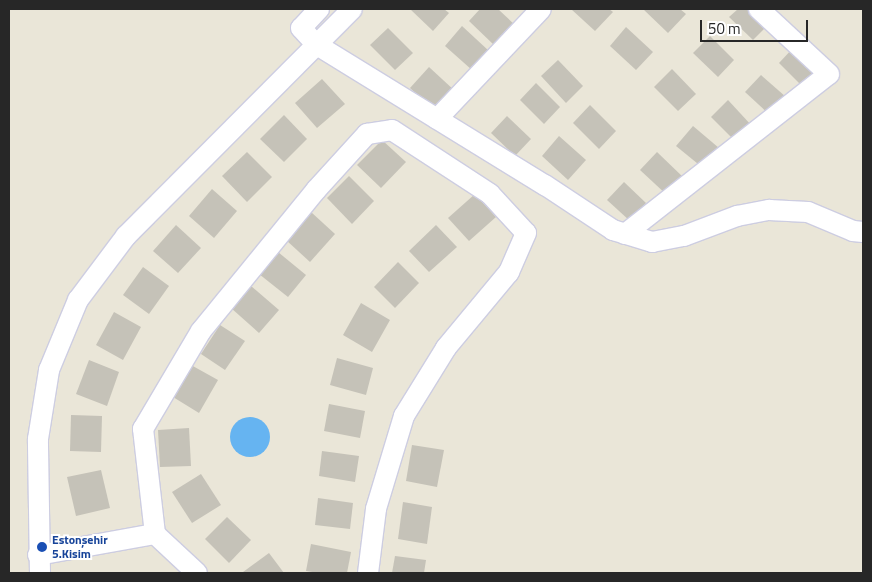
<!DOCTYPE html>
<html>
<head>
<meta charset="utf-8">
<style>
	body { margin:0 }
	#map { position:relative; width:872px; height:582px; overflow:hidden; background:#eae6d8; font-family:"Titillium Web",sans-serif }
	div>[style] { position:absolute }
	.water>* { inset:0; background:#66b4f1 }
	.round { border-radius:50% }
	.building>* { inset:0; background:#c5c2b8 }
	.roads { filter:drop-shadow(1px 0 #cdcde1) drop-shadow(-1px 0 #cdcde1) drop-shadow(0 1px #cdcde1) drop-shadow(0 -1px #cdcde1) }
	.minor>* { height:20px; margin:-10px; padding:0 10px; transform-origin:10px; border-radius:10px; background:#fff }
	.dots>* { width:14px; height:14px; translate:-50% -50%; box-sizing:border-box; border:2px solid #fff; border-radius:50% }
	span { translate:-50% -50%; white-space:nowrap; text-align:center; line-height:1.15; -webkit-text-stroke:4px #fff; paint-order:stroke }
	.transit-label { font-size:12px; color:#164399; font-weight:700 }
	.left { translate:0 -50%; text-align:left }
	.frame { position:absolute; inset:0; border:10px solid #272727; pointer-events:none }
	.scale { position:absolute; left:700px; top:20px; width:108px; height:22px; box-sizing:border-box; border:2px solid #272727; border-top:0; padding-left:6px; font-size:15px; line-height:18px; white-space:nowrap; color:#272727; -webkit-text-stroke:4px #fff; paint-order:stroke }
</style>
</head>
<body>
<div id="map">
	<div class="water">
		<i class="round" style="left:230px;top:417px;width:40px;height:40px"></i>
	</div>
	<div class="building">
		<i style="clip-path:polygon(410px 9px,444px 9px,449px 13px,433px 31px)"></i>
		<i style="clip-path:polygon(480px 9px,498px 9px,515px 25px,495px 46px,469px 21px)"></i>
		<i style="clip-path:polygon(571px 9px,609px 9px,613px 12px,595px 31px)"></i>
		<i style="clip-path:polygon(643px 9px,680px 9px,686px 14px,668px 33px)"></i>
		<i style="clip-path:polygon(738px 9px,753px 9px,769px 24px,753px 40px,729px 17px)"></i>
		<i style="clip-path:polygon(462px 26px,489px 51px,472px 70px,445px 46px)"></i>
		<i style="clip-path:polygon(626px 27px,653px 52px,636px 70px,610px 46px)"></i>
		<i style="clip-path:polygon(388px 28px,413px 53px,395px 70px,370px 45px)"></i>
		<i style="clip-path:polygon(710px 36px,734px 60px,718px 77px,693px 53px)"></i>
		<i style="clip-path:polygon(794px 47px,821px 72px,805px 89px,779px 63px)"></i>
		<i style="clip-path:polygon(558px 60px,583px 86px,566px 103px,541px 76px)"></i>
		<i style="clip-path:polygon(429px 67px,455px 91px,436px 112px,410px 88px)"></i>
		<i style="clip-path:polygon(672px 69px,696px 94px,678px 111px,654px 87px)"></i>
		<i style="clip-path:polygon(761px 75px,786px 97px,770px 115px,745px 92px)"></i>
		<i style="clip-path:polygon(322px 79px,345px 104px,317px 128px,295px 103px)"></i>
		<i style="clip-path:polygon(536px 83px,560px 107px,544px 124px,520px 100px)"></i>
		<i style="clip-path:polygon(728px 100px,752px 126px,736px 142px,711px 117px)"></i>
		<i style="clip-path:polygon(590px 105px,616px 131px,599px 149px,573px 123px)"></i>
		<i style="clip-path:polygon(284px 115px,307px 139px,284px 162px,260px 139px)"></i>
		<i style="clip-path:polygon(507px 116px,531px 139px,515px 156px,491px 133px)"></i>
		<i style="clip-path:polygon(693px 126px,719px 148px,703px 168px,676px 146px)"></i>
		<i style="clip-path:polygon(559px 136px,586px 160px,568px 180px,542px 156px)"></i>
		<i style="clip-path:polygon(382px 140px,406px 162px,381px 188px,357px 165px)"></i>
		<i style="clip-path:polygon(247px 152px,272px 177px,247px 202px,222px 176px)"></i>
		<i style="clip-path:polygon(657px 152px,684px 178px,668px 196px,640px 170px)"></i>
		<i style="clip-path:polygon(349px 176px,374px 201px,352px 224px,327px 198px)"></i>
		<i style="clip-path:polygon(624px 182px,646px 203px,630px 221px,607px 200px)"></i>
		<i style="clip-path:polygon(212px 189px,237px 211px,214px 238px,189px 216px)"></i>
		<i style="clip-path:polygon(475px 194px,496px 217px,469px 241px,448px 218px)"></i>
		<i style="clip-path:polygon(311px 212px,335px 234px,310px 262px,286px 240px)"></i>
		<i style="clip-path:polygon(176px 225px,201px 248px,178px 273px,153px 251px)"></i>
		<i style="clip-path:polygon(436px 225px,457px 247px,429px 272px,409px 251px)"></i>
		<i style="clip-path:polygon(278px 252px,306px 275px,288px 297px,259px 274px)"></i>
		<i style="clip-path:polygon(398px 262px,419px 283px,395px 308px,374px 287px)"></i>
		<i style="clip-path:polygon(143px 267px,169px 286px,149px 314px,123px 295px)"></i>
		<i style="clip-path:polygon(251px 286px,279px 310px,259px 333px,231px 308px)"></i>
		<i style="clip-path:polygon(361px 303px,390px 320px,372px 352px,343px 335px)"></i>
		<i style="clip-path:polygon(114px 312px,141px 327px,123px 360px,96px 345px)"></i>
		<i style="clip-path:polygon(220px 325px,245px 341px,225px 370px,201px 354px)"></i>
		<i style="clip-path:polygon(337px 358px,373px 368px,366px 395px,330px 385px)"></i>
		<i style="clip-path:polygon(89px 360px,119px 372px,107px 406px,76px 394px)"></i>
		<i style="clip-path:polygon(191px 365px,218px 380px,199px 413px,173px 397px)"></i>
		<i style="clip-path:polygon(329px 404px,365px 411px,360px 438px,324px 431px)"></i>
		<i style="clip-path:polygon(71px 415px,102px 416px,101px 452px,70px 451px)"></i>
		<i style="clip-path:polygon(189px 428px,191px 466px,160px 467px,158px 430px)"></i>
		<i style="clip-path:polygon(412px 445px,444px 450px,437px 487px,406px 481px)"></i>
		<i style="clip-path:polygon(322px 451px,359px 456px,355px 482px,319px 476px)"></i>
		<i style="clip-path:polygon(101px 470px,110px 508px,76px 516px,67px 477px)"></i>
		<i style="clip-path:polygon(201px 474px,221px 505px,192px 523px,172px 492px)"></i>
		<i style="clip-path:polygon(318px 498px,353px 503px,350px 529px,315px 525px)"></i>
		<i style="clip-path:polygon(403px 502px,432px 507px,427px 544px,398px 539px)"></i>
		<i style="clip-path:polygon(227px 517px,251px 540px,229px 563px,205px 539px)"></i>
		<i style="clip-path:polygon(311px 544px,351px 552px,347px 573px,319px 573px,306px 571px)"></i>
		<i style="clip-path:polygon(269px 553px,284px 573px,244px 573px,243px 572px)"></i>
		<i style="clip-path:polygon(395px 556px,426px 560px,424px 573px,392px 573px)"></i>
	</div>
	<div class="roads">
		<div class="minor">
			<i style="left:319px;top:9px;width:26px;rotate:133deg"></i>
			<i style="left:301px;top:28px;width:23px;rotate:47deg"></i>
			<i style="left:317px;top:45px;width:268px;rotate:31.6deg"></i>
			<i style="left:545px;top:185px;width:82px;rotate:33.5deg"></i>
			<i style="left:613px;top:230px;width:41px;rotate:17.1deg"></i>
			<i style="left:652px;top:242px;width:33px;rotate:-11deg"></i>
			<i style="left:684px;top:236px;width:57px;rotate:-20.7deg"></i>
			<i style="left:737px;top:216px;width:33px;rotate:-11deg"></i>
			<i style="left:769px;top:210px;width:39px;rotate:3deg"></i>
			<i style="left:808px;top:212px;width:49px;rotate:22.9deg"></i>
			<i style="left:853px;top:231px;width:10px;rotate:6deg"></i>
			<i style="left:437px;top:119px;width:151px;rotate:-46.6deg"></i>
			<i style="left:625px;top:234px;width:259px;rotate:-38.1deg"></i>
			<i style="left:829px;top:74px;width:96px;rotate:-137.1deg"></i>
			<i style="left:155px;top:534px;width:57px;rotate:42.9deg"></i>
			<i style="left:38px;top:555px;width:119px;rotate:-10.2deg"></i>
			<i style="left:155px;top:534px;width:106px;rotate:-96.5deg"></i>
			<i style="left:143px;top:429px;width:114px;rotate:-59.4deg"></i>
			<i style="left:201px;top:331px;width:182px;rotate:-50.8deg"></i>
			<i style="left:316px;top:190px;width:76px;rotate:-47.7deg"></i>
			<i style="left:367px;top:134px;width:25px;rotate:-9deg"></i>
			<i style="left:392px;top:130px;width:117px;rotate:33.1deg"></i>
			<i style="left:490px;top:194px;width:53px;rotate:47.3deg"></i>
			<i style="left:526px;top:233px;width:43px;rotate:113.6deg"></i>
			<i style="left:509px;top:272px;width:99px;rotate:129.7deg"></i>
			<i style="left:446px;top:348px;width:80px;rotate:121.7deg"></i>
			<i style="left:404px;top:416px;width:97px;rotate:106.8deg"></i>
			<i style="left:376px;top:509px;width:64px;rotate:97.1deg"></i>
			<i style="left:40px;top:573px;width:134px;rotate:-90.9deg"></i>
			<i style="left:38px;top:439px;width:70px;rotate:-80.9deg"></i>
			<i style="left:49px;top:370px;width:76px;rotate:-67.5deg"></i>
			<i style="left:78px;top:300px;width:80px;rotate:-53.1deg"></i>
			<i style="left:126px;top:236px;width:320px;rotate:-45.1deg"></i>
		</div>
	</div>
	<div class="dots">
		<i style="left:42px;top:547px;background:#1a4fb4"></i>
	</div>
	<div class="transit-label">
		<span class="left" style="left:52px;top:547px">Estonşehir<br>5.Kisim</span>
	</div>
	<div class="frame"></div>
	<div class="scale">50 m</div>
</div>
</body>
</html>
